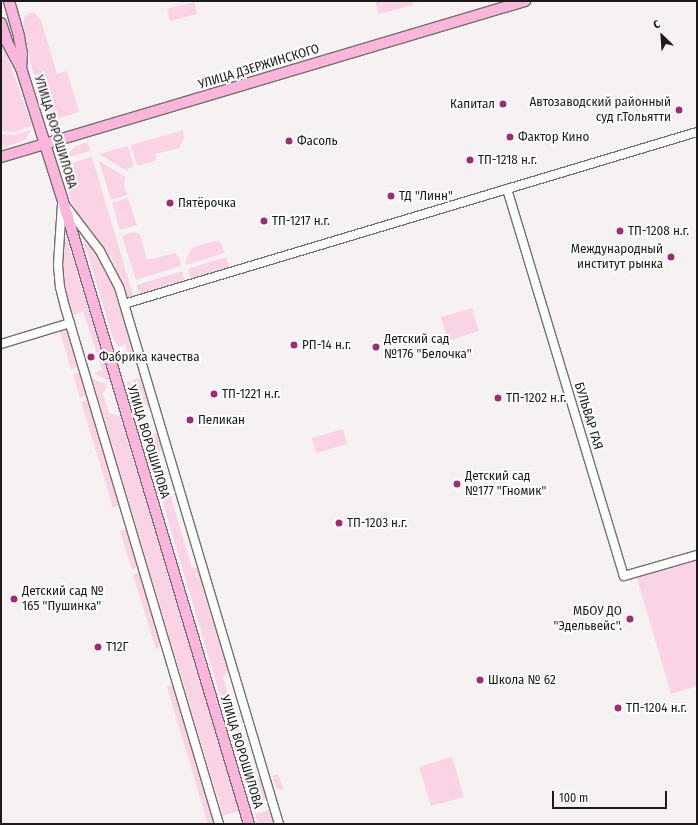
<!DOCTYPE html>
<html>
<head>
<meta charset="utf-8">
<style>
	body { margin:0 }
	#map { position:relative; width:698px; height:825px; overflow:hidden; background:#f6f2f3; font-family:"Fira Sans Condensed",sans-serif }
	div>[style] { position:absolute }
	.green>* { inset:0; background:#fad3e5 }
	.roads { filter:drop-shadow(1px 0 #737071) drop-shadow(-1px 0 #737071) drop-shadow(0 1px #737071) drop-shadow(0 -1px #737071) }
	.minor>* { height:8px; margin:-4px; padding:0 4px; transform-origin:4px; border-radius:4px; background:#fff }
	.major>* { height:10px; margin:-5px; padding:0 5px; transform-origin:5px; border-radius:5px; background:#fdb6db }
	.dots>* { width:11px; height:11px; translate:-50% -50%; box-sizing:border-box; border:2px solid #fff; border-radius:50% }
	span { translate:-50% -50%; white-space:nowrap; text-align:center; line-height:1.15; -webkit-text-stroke:4px #fff; paint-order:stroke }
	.street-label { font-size:13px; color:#1b1a1a }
	.poi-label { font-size:13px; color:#1b1a1a }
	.right { translate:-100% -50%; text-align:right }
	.left { translate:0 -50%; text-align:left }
	.frame { position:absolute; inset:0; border:2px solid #1b1a1a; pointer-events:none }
	.north { position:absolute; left:642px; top:16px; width:40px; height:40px; -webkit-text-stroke:3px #fff; paint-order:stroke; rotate:335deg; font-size:11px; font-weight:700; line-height:16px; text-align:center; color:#1b1a1a }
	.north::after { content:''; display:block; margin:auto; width:14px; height:18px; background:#1b1a1a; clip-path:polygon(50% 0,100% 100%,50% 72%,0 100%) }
	.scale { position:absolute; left:552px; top:791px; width:115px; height:18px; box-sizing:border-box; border:2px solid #1b1a1a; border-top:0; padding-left:5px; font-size:12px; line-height:14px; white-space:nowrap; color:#1b1a1a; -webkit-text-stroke:3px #fff; paint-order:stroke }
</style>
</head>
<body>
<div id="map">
	<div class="green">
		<i style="clip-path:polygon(375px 1px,412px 1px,413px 5px,379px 14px)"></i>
		<i style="clip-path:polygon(194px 2px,197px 14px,170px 21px,167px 9px)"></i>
		<i style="clip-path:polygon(34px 12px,41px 20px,57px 74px,67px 71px,79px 112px,47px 122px,32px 69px,23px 23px,25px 15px)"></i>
		<i style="clip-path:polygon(1px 39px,31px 123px,31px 126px,15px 132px,1px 131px)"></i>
		<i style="clip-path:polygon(31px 130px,25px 140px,3px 148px,1px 134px,16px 135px)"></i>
		<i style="clip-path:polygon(183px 130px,184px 138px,179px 148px,155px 154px,157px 160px,137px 166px,131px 145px)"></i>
		<i style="clip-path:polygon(88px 142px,90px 151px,62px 159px,76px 146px)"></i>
		<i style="clip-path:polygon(128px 146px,134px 167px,129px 168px,127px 171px,99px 154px)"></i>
		<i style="clip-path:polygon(92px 157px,134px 298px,129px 298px,125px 294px,112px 259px,74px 210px,61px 166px)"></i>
		<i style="clip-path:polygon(99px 161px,126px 177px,124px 184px,127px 195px,111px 200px)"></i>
		<i style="clip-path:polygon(128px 198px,137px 225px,120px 230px,112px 203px)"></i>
		<i style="clip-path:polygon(81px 232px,99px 256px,115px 287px,137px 360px,130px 362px,125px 344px,118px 347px,113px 338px)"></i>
		<i style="clip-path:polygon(133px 232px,140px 234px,147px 260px,175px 253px,179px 258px,181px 266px,136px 280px,122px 236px)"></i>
		<i style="clip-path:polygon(66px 236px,110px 380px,108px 381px,94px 373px,102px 370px,83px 311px,73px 315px,63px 281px,62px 258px)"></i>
		<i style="clip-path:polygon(215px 241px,220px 242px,225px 253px,186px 265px,186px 259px,192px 248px)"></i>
		<i style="clip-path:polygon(226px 257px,230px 269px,192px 280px,190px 277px,188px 269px)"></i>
		<i style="clip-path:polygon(182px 271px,185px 282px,140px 297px,137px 285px)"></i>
		<i style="clip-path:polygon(472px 308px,479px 331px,448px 341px,441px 317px)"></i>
		<i style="clip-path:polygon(64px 329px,68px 329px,79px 364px,77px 367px,71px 369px,59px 330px)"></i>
		<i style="clip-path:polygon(79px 373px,82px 376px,121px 505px,113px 508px,81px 402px,86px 400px,85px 396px,80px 398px,73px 374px)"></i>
		<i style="clip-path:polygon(142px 377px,163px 447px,158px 453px,192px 568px,197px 567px,200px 570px,230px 668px,223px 678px,253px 776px,263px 779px,269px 798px,252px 803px,127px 382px,130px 381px,145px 432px,144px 438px,147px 448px,154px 446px,151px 435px,157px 433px,150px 410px,144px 401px,139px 399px,133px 380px)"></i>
		<i style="clip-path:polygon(92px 378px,107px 385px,103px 394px,109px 413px,120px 416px,239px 811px,223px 816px)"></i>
		<i style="clip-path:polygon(343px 429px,347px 444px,316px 453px,312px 438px)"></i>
		<i style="clip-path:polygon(124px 529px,127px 530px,138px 566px,132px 570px,120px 531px)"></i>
		<i style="clip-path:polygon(697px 559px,697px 686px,671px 694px,636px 575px)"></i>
		<i style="clip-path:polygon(137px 573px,142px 574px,162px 645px,156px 649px,133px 575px)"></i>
		<i style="clip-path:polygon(175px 685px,217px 824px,208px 824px,167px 687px)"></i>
		<i style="clip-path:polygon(452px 757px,464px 797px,431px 806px,419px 767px)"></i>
		<i style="clip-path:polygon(278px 774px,284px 791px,276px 788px,272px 776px)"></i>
		<i style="clip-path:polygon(272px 809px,276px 824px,258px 824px,255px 814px)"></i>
	</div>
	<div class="roads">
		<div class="minor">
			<i style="left:507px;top:189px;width:404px;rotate:73.2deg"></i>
			<i style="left:624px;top:576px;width:76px;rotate:-16deg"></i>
			<i style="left:62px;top:204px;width:61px;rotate:93.8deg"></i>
			<i style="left:58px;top:265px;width:22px;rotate:85deg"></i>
			<i style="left:60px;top:287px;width:21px;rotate:76deg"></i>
			<i style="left:65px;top:307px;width:539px;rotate:73.41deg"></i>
			<i style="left:65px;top:205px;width:58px;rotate:52.7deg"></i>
			<i style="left:100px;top:251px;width:41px;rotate:62.2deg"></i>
			<i style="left:119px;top:287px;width:560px;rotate:73.41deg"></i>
			<i style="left:124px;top:304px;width:598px;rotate:-16.71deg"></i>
			<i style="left:1px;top:344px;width:72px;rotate:-16.9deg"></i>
		</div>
		<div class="major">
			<i style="left:9px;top:1px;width:37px;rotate:74deg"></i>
			<i style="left:19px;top:37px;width:17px;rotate:80deg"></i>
			<i style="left:22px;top:54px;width:14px;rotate:94deg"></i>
			<i style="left:1px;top:23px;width:20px;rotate:72deg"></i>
			<i style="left:7px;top:42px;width:30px;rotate:62deg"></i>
			<i style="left:21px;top:68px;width:139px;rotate:72.5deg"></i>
			<i style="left:63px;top:201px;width:650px;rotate:73.38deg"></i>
			<i style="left:1px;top:157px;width:547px;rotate:-16.58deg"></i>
		</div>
	</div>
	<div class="dots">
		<i style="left:503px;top:104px;background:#a82774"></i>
		<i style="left:679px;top:110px;background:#a82774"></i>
		<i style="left:510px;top:137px;background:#a82774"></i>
		<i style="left:289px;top:141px;background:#a82774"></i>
		<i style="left:470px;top:160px;background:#a82774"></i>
		<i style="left:391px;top:196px;background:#a82774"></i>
		<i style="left:170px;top:203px;background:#a82774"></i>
		<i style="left:264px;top:221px;background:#a82774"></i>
		<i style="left:620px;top:231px;background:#a82774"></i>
		<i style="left:671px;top:257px;background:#a82774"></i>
		<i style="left:294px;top:345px;background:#a82774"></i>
		<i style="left:376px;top:347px;background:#a82774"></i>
		<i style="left:91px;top:357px;background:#a82774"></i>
		<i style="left:214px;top:394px;background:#a82774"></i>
		<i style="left:498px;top:398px;background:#a82774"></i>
		<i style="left:190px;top:420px;background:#a82774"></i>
		<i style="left:457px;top:484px;background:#a82774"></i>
		<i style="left:339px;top:523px;background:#a82774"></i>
		<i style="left:14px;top:599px;background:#a82774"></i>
		<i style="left:630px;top:619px;background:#a82774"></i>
		<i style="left:98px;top:647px;background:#a82774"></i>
		<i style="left:480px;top:680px;background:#a82774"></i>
		<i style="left:618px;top:708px;background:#a82774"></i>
	</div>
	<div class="street-label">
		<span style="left:259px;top:67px;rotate:-17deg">УЛИЦА ДЗЕРЖИНСКОГО</span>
		<span style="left:55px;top:132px;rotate:73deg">УЛИЦА ВОРОШИЛОВА</span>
		<span style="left:588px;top:416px;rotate:73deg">БУЛЬВАР ГАЯ</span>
		<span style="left:148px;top:442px;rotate:73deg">УЛИЦА ВОРОШИЛОВА</span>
		<span style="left:241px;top:752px;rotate:73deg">УЛИЦА ВОРОШИЛОВА</span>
	</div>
	<div class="poi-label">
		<span class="right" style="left:671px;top:110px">Автозаводский районный<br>суд г.Тольятти</span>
		<span class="right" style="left:495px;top:104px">Капитал</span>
		<span class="left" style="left:518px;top:137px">Фактор Кино</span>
		<span class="left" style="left:297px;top:141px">Фасоль</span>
		<span class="left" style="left:478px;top:160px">ТП-1218 н.г.</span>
		<span class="left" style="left:399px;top:196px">ТД "Линн"</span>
		<span class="left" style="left:178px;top:203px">Пятёрочка</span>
		<span class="left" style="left:272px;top:221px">ТП-1217 н.г.</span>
		<span class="left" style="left:628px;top:231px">ТП-1208 н.г.</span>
		<span class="right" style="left:663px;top:257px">Международный<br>институт рынка</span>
		<span class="left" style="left:384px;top:347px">Детский сад<br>№176 "Белочка"</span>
		<span class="left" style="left:302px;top:345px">РП-14 н.г.</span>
		<span class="left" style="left:99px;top:357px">Фабрика качества</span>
		<span class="left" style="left:222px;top:394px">ТП-1221 н.г.</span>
		<span class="left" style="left:506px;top:398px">ТП-1202 н.г.</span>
		<span class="left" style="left:198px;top:420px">Пеликан</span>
		<span class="left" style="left:465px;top:484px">Детский сад<br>№177 "Гномик"</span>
		<span class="left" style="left:347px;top:523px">ТП-1203 н.г.</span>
		<span class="left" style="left:22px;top:599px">Детский сад №<br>165 "Пушинка"</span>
		<span class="right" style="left:622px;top:619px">МБОУ ДО<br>"Эдельвейс".</span>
		<span class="left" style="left:106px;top:647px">T12Г</span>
		<span class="left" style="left:488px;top:680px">Школа № 62</span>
		<span class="left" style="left:626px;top:708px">ТП-1204 н.г.</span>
	</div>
	<div class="frame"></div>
	<div class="north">С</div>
	<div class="scale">100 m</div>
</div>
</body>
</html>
